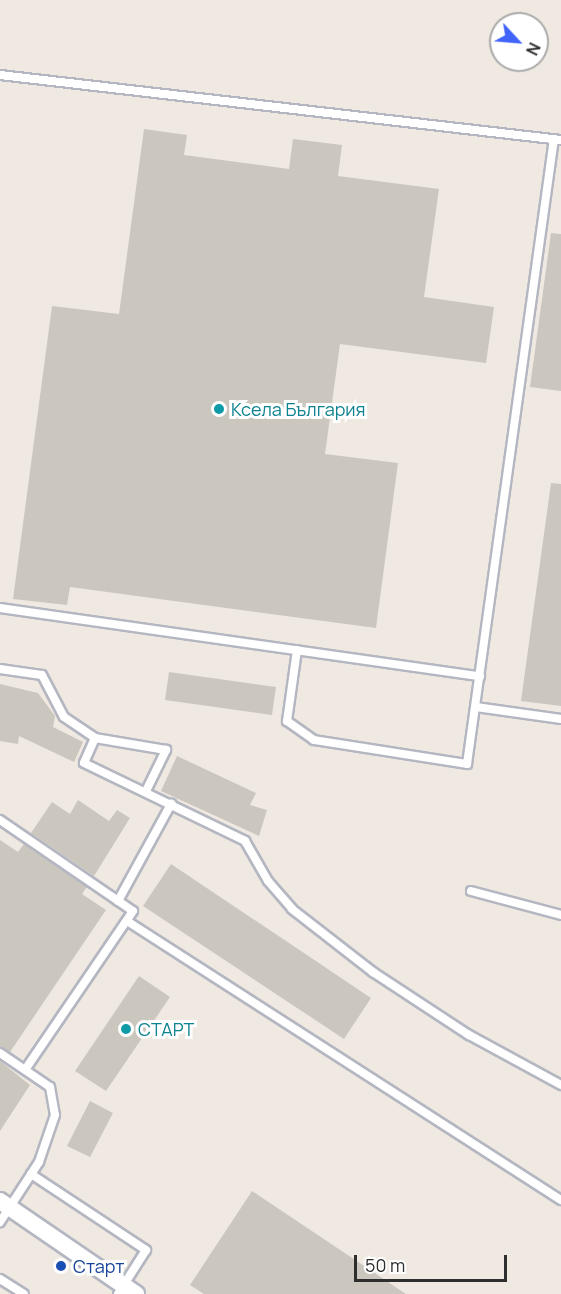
<!DOCTYPE html>
<html>
<head>
<meta charset="utf-8">
<style>
	body { margin:0 }
	#map { position:relative; width:561px; height:1294px; overflow:hidden; background:#efe9e1; font-family:Manrope,sans-serif }
	div>[style] { position:absolute }
	.building>* { inset:0; background:#cbc7bf }
	.roads { filter:drop-shadow(2px 0 #b4b7c1) drop-shadow(-2px 0 #b4b7c1) drop-shadow(0 2px #b4b7c1) drop-shadow(0 -2px #b4b7c1) }
	.lane>* { height:8px; margin:-4px; padding:0 4px; transform-origin:4px; border-radius:4px; background:#fff }
	.street>* { height:16px; margin:-8px; padding:0 8px; transform-origin:8px; border-radius:8px; background:#fff }
	.dots>* { width:16px; height:16px; translate:-50% -50%; box-sizing:border-box; border:3px solid #fff; border-radius:50% }
	span { translate:-50% -50%; white-space:nowrap; text-align:center; line-height:1.15; -webkit-text-stroke:6px #fff; paint-order:stroke }
	.culture-label { font-size:18px; color:#0d838f }
	.left { translate:0 -50%; text-align:left }
	.transit-label { font-size:18px; color:#164399 }
	.north { position:absolute; left:489px; top:12px; width:60px; height:60px; box-sizing:border-box; background:#fff; border:2px solid #ababab; border-radius:50%; rotate:116deg; font-size:16px; font-weight:700; line-height:24px; text-align:center; color:#2e2e2e }
	.north::after { content:''; display:block; margin:auto; width:21px; height:27px; background:#4264fb; clip-path:polygon(50% 0,100% 100%,50% 72%,0 100%) }
	.scale { position:absolute; left:354px; top:1255px; width:153px; height:27px; box-sizing:border-box; border:3px solid #2e2e2e; border-top:0; padding-left:8px; font-size:18px; line-height:21px; white-space:nowrap; color:#2e2e2e; -webkit-text-stroke:4px #fff; paint-order:stroke }
</style>
</head>
<body>
<div id="map">
	<div class="building">
		<i style="clip-path:polygon(144px 129px,187px 135px,184px 155px,289px 169px,293px 139px,342px 145px,338px 176px,439px 189px,424px 297px,494px 307px,486px 363px,340px 344px,325px 454px,398px 463px,376px 628px,70px 587px,67px 605px,13px 599px,52px 306px,119px 314px)"></i>
		<i style="clip-path:polygon(551px 233px,561px 234px,561px 391px,530px 387px)"></i>
		<i style="clip-path:polygon(551px 483px,561px 484px,561px 706px,521px 701px)"></i>
		<i style="clip-path:polygon(169px 672px,276px 687px,272px 715px,165px 700px)"></i>
		<i style="clip-path:polygon(0 684px,38px 693px,55px 716px,53px 727px,83px 742px,74px 762px,19px 736px,18px 744px,0 741px)"></i>
		<i style="clip-path:polygon(177px 756px,256px 793px,250px 805px,267px 810px,259px 836px,161px 791px)"></i>
		<i style="clip-path:polygon(78px 800px,109px 821px,117px 810px,130px 818px,94px 876px,31px 833px,52px 802px,70px 814px)"></i>
		<i style="clip-path:polygon(0 840px,18px 852px,24px 844px,87px 887px,82px 894px,106px 910px,10px 1052px,0 1047px)"></i>
		<i style="clip-path:polygon(171px 864px,371px 998px,344px 1039px,143px 906px)"></i>
		<i style="clip-path:polygon(139px 976px,170px 997px,106px 1091px,75px 1071px)"></i>
		<i style="clip-path:polygon(0 1061px,30px 1085px,0 1131px)"></i>
		<i style="clip-path:polygon(90px 1101px,113px 1113px,90px 1157px,67px 1146px)"></i>
		<i style="clip-path:polygon(252px 1191px,406px 1294px,204px 1294px,190px 1285px)"></i>
	</div>
	<div class="roads">
		<div class="lane">
			<i style="left:0;top:75px;width:565px;rotate:6.61deg"></i>
			<i style="left:0;top:608px;width:485px;rotate:8.1deg"></i>
			<i style="left:297px;top:650px;width:72px;rotate:98deg"></i>
			<i style="left:287px;top:721px;width:33px;rotate:35deg"></i>
			<i style="left:314px;top:740px;width:155px;rotate:8.9deg"></i>
			<i style="left:467px;top:764px;width:631px;rotate:-82.08deg"></i>
			<i style="left:0;top:669px;width:42px;rotate:8.1deg"></i>
			<i style="left:42px;top:675px;width:47px;rotate:62.4deg"></i>
			<i style="left:64px;top:717px;width:37px;rotate:34deg"></i>
			<i style="left:476px;top:707px;width:86px;rotate:8deg"></i>
			<i style="left:146px;top:791px;width:46px;rotate:-64deg"></i>
			<i style="left:166px;top:750px;width:72px;rotate:-170.4deg"></i>
			<i style="left:95px;top:738px;width:27px;rotate:114deg"></i>
			<i style="left:84px;top:763px;width:179px;rotate:25.8deg"></i>
			<i style="left:245px;top:841px;width:46px;rotate:60.1deg"></i>
			<i style="left:268px;top:881px;width:37px;rotate:49deg"></i>
			<i style="left:292px;top:909px;width:103px;rotate:37.9deg"></i>
			<i style="left:373px;top:972px;width:115px;rotate:33.3deg"></i>
			<i style="left:469px;top:1035px;width:105px;rotate:28.5deg"></i>
			<i style="left:0;top:820px;width:161px;rotate:34.4deg"></i>
			<i style="left:133px;top:911px;width:192px;rotate:124.2deg"></i>
			<i style="left:471px;top:891px;width:93px;rotate:14.9deg"></i>
			<i style="left:118px;top:901px;width:111px;rotate:-61.3deg"></i>
			<i style="left:127px;top:921px;width:516px;rotate:32.74deg"></i>
			<i style="left:0;top:1053px;width:60px;rotate:34.2deg"></i>
			<i style="left:50px;top:1087px;width:28px;rotate:80deg"></i>
			<i style="left:55px;top:1115px;width:50px;rotate:108.8deg"></i>
			<i style="left:39px;top:1162px;width:72px;rotate:123deg"></i>
			<i style="left:31px;top:1174px;width:138px;rotate:33.5deg"></i>
			<i style="left:146px;top:1250px;width:52px;rotate:122.5deg"></i>
			<i style="left:0;top:1279px;width:28px;rotate:32deg"></i>
		</div>
		<div class="street">
			<i style="left:0;top:1201px;width:165px;rotate:34.4deg"></i>
		</div>
	</div>
	<div class="dots">
		<i style="left:219px;top:409px;background:#0f9aa8"></i>
		<i style="left:126px;top:1029px;background:#0f9aa8"></i>
		<i style="left:61px;top:1266px;background:#1a4fb4"></i>
	</div>
	<div class="culture-label">
		<span class="left" style="left:231px;top:409px">Ксела България</span>
		<span class="left" style="left:138px;top:1029px">СТАРТ</span>
	</div>
	<div class="transit-label">
		<span class="left" style="left:73px;top:1266px">Старт</span>
	</div>
	<div class="north">N</div>
	<div class="scale">50 m</div>
</div>
</body>
</html>
